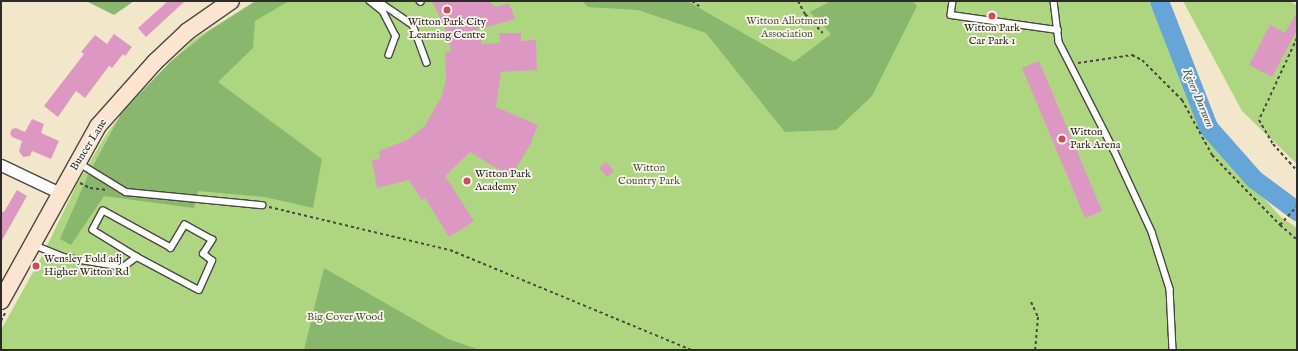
<!DOCTYPE html>
<html>
<head>
<meta charset="utf-8">
<style>
	body { margin:0 }
	#map { position:relative; width:1298px; height:351px; overflow:hidden; background:#f2e6cb; font-family:"IM FELL English",serif }
	div>[style] { position:absolute }
	.green>* { inset:0; background:#aed680 }
	.forest>* { inset:0; background:#8ab76e }
	.river>* { height:19px; margin:-9.5px; padding:0 9.5px; transform-origin:9.5px; border-radius:9.5px; background:#65a5d8 }
	.building>* { inset:0; background:#dc98c3 }
	.path>* { height:2px; margin-top:-1px; transform-origin:0; background:repeating-linear-gradient(90deg,#494743 0 3px,transparent 0 6px) }
	.roads { filter:drop-shadow(1px 0 #494743) drop-shadow(-1px 0 #494743) drop-shadow(0 1px #494743) drop-shadow(0 -1px #494743) }
	.lane>* { height:5.5px; margin:-2.75px; padding:0 2.75px; transform-origin:2.75px; border-radius:2.75px; background:#fff }
	.street>* { height:11px; margin:-5.5px; padding:0 5.5px; transform-origin:5.5px; border-radius:5.5px; background:#fff }
	.secondary>* { height:16px; margin:-8px; padding:0 8px; transform-origin:8px; border-radius:8px; background:#fce5d0 }
	.dots>* { width:11px; height:11px; translate:-50% -50%; box-sizing:border-box; border:2px solid #fbf7ec; border-radius:50% }
	span { translate:-50% -50%; white-space:nowrap; text-align:center; line-height:1.15; -webkit-text-stroke:3.5px #fbf7ec; paint-order:stroke }
	.park-label { font-size:11px; color:#4c5640 }
	.poi-label { font-size:11px; color:#2b2b2b }
	.left { translate:0 -50%; text-align:left }
	.street-label { font-size:11px; color:#2b2b2b }
	.water-label { font-size:12px; color:#425c70; font-style:italic }
	.frame { position:absolute; inset:0; border:2px solid #2b2b2b; pointer-events:none }
</style>
</head>
<body>
<div id="map">
	<div class="green">
		<i style="clip-path:polygon(255px 1px,1149px 1px,1196px 118px,1231px 163px,1281px 217px,1297px 228px,1297px 350px,1px 350px,1px 330px,42px 256px,77px 184px,107px 133px,132px 101px,193px 40px)"></i>
		<i style="clip-path:polygon(1183px 1px,1289px 1px,1297px 5px,1297px 164px,1242px 111px)"></i>
	</div>
	<div class="forest">
		<i style="clip-path:polygon(86px 1px,134px 1px,114px 15px)"></i>
		<i style="clip-path:polygon(256px 1px,289px 1px,255px 21px,253px 48px,218px 82px,322px 159px,313px 208px,265px 197px,198px 191px,194px 208px,104px 196px,71px 245px,60px 239px,89px 173px,121px 114px,170px 62px,209px 31px)"></i>
		<i style="clip-path:polygon(582px 1px,687px 1px,794px 62px,831px 34px,810px 12px,831px 1px,913px 1px,917px 6px,872px 96px,836px 130px,785px 132px,706px 33px,638px 10px,588px 7px)"></i>
		<i style="clip-path:polygon(324px 268px,448px 339px,480px 350px,304px 350px)"></i>
	</div>
	<div class="river">
		<i style="left:1159px;top:1px;width:135px;rotate:68.7deg"></i>
		<i style="left:1208px;top:127px;width:69px;rotate:48.5deg"></i>
		<i style="left:1254px;top:179px;width:54px;rotate:36.7deg"></i>
	</div>
	<div class="building">
		<i style="clip-path:polygon(168px 1px,185px 1px,146px 37px,138px 28px)"></i>
		<i style="clip-path:polygon(432px 1px,487px 1px,496px 7px,509px 3px,515px 19px,468px 32px,469px 35px,479px 34px,482px 44px,500px 43px,499px 33px,521px 33px,521px 41px,536px 40px,537px 70px,501px 72px,496px 107px,538px 125px,530px 145px,511px 177px,470px 152px,445px 176px,474px 221px,449px 237px,425px 198px,422px 200px,409px 180px,377px 188px,372px 160px,380px 159px,379px 151px,407px 140px,424px 127px,442px 96px,446px 79px,445px 52px,451px 51px,448px 40px,450px 39px)"></i>
		<i style="clip-path:polygon(1297px 12px,1297px 30px,1272px 77px,1249px 65px,1270px 25px,1285px 33px)"></i>
		<i style="clip-path:polygon(114px 34px,132px 47px,125px 56px,123px 54px,112px 68px,109px 66px,85px 98px,76px 91px,58px 117px,44px 106px,84px 54px,81px 52px,95px 35px,107px 44px)"></i>
		<i style="clip-path:polygon(1039px 61px,1102px 211px,1085px 218px,1022px 68px)"></i>
		<i style="clip-path:polygon(32px 119px,44px 124px,41px 133px,59px 141px,51px 159px,32px 151px,30px 156px,23px 157px,19px 151px,22px 141px,12px 137px,10px 133px,12px 129px,16px 128px,25px 132px)"></i>
		<i style="clip-path:polygon(606px 162px,614px 171px,607px 177px,599px 168px)"></i>
		<i style="clip-path:polygon(17px 190px,27px 196px,1px 242px,1px 211px,4px 212px)"></i>
	</div>
	<div class="path">
		<i style="left:692px;top:1px;width:9px;rotate:36deg"></i>
		<i style="left:798px;top:1px;width:15px;rotate:62deg"></i>
		<i style="left:805px;top:14px;width:26px;rotate:47deg"></i>
		<i style="left:1297px;top:38px;width:90px;rotate:114.9deg"></i>
		<i style="left:1259px;top:120px;width:28px;rotate:60deg"></i>
		<i style="left:1273px;top:144px;width:36px;rotate:48deg"></i>
		<i style="left:1078px;top:63px;width:55px;rotate:-8.4deg"></i>
		<i style="left:1132px;top:55px;width:11px;rotate:27deg"></i>
		<i style="left:1142px;top:60px;width:57px;rotate:45deg"></i>
		<i style="left:1182px;top:100px;width:63px;rotate:61.4deg"></i>
		<i style="left:1212px;top:155px;width:98px;rotate:45.8deg"></i>
		<i style="left:1280px;top:225px;width:25px;rotate:-48deg"></i>
		<i style="left:80px;top:183px;width:11px;rotate:27deg"></i>
		<i style="left:90px;top:188px;width:17px;rotate:7deg"></i>
		<i style="left:269px;top:207px;width:186px;rotate:13.4deg"></i>
		<i style="left:450px;top:250px;width:261px;rotate:22.5deg"></i>
		<i style="left:1280px;top:225px;width:23px;rotate:41deg"></i>
		<i style="left:1031px;top:302px;width:17px;rotate:65deg"></i>
		<i style="left:1038px;top:317px;width:33px;rotate:95deg"></i>
		<i style="left:1px;top:321px;width:9px;rotate:-63deg"></i>
	</div>
	<div class="roads">
		<div class="lane">
			<i style="left:370px;top:1px;width:16px;rotate:38deg"></i>
			<i style="left:383px;top:11px;width:28px;rotate:63deg"></i>
			<i style="left:396px;top:36px;width:20px;rotate:110deg"></i>
			<i style="left:378px;top:1px;width:42px;rotate:34.4deg"></i>
			<i style="left:413px;top:25px;width:40px;rotate:69.8deg"></i>
			<i style="left:420px;top:1px;width:1px;rotate:45deg"></i>
			<i style="left:953px;top:1px;width:14px;rotate:98deg"></i>
			<i style="left:951px;top:15px;width:108px;rotate:8deg"></i>
			<i style="left:1054px;top:1px;width:41px;rotate:83deg"></i>
			<i style="left:1059px;top:42px;width:121px;rotate:63deg"></i>
			<i style="left:1114px;top:150px;width:90px;rotate:65.1deg"></i>
			<i style="left:1152px;top:232px;width:60px;rotate:72.5deg"></i>
			<i style="left:1170px;top:289px;width:61px;rotate:87.2deg"></i>
			<i style="left:79px;top:163px;width:55px;rotate:31.7deg"></i>
			<i style="left:126px;top:192px;width:137px;rotate:5.5deg"></i>
			<i style="left:34px;top:245px;width:31px;rotate:22deg"></i>
			<i style="left:63px;top:257px;width:61px;rotate:9.5deg"></i>
			<i style="left:123px;top:267px;width:17px;rotate:-36deg"></i>
			<i style="left:137px;top:257px;width:70px;rotate:28deg"></i>
			<i style="left:199px;top:290px;width:32px;rotate:-66deg"></i>
			<i style="left:212px;top:261px;width:11px;rotate:-142deg"></i>
			<i style="left:203px;top:254px;width:17px;rotate:-57deg"></i>
			<i style="left:212px;top:240px;width:31px;rotate:-151deg"></i>
			<i style="left:185px;top:225px;width:27px;rotate:121deg"></i>
			<i style="left:171px;top:248px;width:77px;rotate:-151.4deg"></i>
			<i style="left:103px;top:211px;width:21px;rotate:118deg"></i>
			<i style="left:93px;top:230px;width:52px;rotate:31.5deg"></i>
		</div>
		<div class="street">
			<i style="left:1px;top:165px;width:65px;rotate:25.4deg"></i>
		</div>
		<div class="secondary">
			<i style="left:1px;top:301px;width:200px;rotate:-61deg"></i>
			<i style="left:98px;top:126px;width:86px;rotate:-48.3deg"></i>
			<i style="left:155px;top:62px;width:45px;rotate:-43.2deg"></i>
			<i style="left:188px;top:31px;width:52px;rotate:-34.9deg"></i>
		</div>
	</div>
	<div class="dots">
		<i style="left:447px;top:10px;background:#d1495b"></i>
		<i style="left:992px;top:16px;background:#d1495b"></i>
		<i style="left:1062px;top:139px;background:#d1495b"></i>
		<i style="left:467px;top:181px;background:#d1495b"></i>
		<i style="left:36px;top:266px;background:#d1495b"></i>
	</div>
	<div class="park-label">
		<span style="left:787px;top:28px">Witton Allotment<br>Association</span>
		<span style="left:649px;top:175px">Witton<br>Country Park</span>
		<span style="left:345px;top:317px">Big Cover Wood</span>
	</div>
	<div class="poi-label">
		<span style="left:447px;top:29px">Witton Park City<br>Learning Centre</span>
		<span style="left:992px;top:35px">Witton Park<br>Car Park 1</span>
		<span class="left" style="left:1070px;top:139px">Witton<br>Park Arena</span>
		<span class="left" style="left:475px;top:181px">Witton Park<br>Academy</span>
		<span class="left" style="left:44px;top:266px">Wensley Fold adj<br>Higher Witton Rd</span>
	</div>
	<div class="street-label">
		<span style="left:89px;top:145px;rotate:-58deg">Buncer Lane</span>
	</div>
	<div class="water-label">
		<span style="left:1198px;top:98px;rotate:67deg">River Darwen</span>
	</div>
	<div class="frame"></div>
</div>
</body>
</html>
